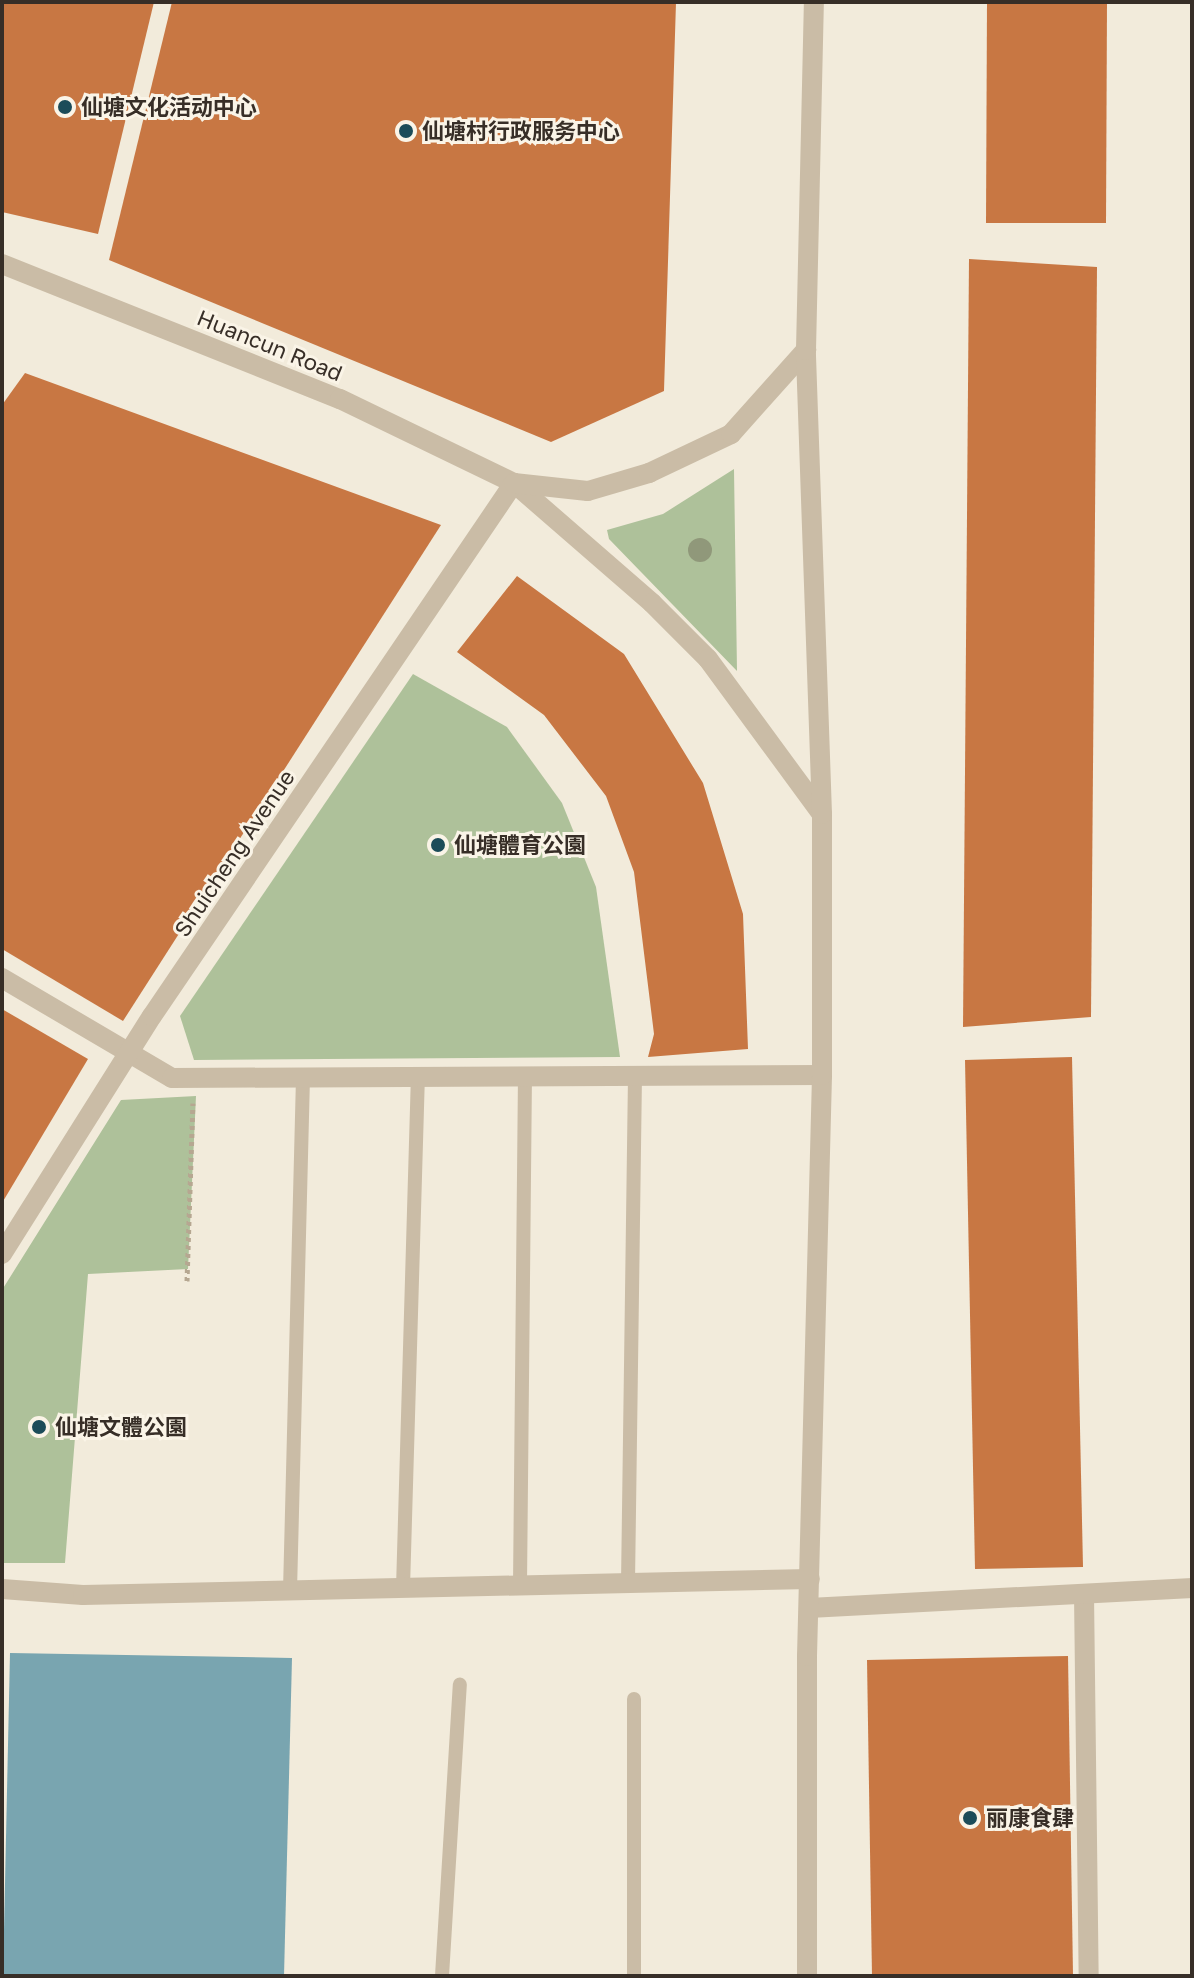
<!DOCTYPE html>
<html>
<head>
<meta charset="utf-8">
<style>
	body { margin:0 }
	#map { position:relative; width:1194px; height:1978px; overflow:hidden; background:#f2ebdb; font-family:"Golos Text","Noto Sans SC",sans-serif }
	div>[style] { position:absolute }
	.green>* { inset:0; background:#aec19a }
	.water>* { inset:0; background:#79a5b0 }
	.building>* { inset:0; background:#c87743 }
	.path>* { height:5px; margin-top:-2.5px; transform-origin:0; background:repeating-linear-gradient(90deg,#b6a791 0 4px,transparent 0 8px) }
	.service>* { height:14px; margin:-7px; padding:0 7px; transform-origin:7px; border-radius:7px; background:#cabca6 }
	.minor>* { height:20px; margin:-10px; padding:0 10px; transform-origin:10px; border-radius:10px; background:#cabca6 }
	.trees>* { width:24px; height:24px; margin:-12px; border-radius:50%; background:#90987a }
	.dots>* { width:22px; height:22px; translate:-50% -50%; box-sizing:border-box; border:4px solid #faf4e7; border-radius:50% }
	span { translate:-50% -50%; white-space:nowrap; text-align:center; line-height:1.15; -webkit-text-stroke:6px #faf4e7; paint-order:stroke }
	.poi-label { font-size:22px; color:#372e27; font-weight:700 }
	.left { translate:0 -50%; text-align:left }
	.street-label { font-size:22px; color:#372e27 }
	.frame { position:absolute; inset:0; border:4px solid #372e27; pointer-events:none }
</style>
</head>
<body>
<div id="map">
	<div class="green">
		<i style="clip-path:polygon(734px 469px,737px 671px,609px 539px,607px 530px,663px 514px)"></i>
		<i style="clip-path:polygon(413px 674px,507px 727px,562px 803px,596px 887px,620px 1057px,194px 1060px,180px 1016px)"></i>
		<i style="clip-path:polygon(196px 1096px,188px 1269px,88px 1274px,65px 1563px,2px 1563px,2px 1290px,121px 1100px)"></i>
	</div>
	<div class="water">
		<i style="clip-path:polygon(10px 1653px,292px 1658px,284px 1976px,3px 1976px)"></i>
	</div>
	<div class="building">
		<i style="clip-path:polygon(2px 2px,154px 2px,98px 234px,2px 212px)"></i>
		<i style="clip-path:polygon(172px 2px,676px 2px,664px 391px,551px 442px,109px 260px)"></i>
		<i style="clip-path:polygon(987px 2px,1107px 2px,1106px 223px,986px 223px)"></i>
		<i style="clip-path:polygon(969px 259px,1097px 267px,1091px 1017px,963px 1027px)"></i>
		<i style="clip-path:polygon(25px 373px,441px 525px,123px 1021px,2px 949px,2px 405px)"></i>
		<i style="clip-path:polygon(517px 576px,624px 654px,703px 783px,743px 914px,748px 1049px,648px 1057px,654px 1034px,634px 872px,606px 796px,544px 715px,457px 652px)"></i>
		<i style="clip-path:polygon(2px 1009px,88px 1059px,2px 1203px)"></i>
		<i style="clip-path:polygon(1072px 1057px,1083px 1567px,975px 1569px,965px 1060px)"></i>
		<i style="clip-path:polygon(1068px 1656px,1073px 1976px,872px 1976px,867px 1660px)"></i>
	</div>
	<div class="path">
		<i style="left:187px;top:1281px;width:178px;rotate:-88.1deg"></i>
	</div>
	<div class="service">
		<i style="left:628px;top:1583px;width:508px;rotate:-89.21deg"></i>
		<i style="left:520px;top:1585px;width:510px;rotate:-89.44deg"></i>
		<i style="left:403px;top:1588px;width:513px;rotate:-88.33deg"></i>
		<i style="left:290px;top:1591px;width:515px;rotate:-88.55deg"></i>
		<i style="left:634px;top:1699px;width:277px;rotate:90deg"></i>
		<i style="left:442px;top:1976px;width:292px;rotate:-86.5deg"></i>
	</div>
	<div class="minor">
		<i style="left:2px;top:264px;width:364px;rotate:21.8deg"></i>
		<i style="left:340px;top:399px;width:193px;rotate:25.8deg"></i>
		<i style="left:514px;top:483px;width:183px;rotate:41deg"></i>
		<i style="left:652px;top:603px;width:79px;rotate:45deg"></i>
		<i style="left:708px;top:659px;width:192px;rotate:53.7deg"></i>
		<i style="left:2px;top:978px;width:197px;rotate:30.5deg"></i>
		<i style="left:172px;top:1078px;width:650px;rotate:-0.26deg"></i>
		<i style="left:2px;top:1254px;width:281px;rotate:-57.8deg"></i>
		<i style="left:152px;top:1016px;width:644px;rotate:-55.82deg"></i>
		<i style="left:514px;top:483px;width:74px;rotate:6.2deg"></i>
		<i style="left:588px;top:491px;width:64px;rotate:-16.4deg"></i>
		<i style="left:649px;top:473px;width:91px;rotate:-25.4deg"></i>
		<i style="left:731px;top:434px;width:113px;rotate:-48.2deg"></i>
		<i style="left:2px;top:1589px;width:81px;rotate:4.2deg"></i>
		<i style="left:83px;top:1595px;width:727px;rotate:-1.26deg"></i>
		<i style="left:1084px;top:1594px;width:382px;rotate:89.3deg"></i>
		<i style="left:809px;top:1608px;width:384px;rotate:-3deg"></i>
		<i style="left:807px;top:1976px;width:320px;rotate:-90deg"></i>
		<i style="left:807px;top:1656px;width:581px;rotate:-88.52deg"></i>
		<i style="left:822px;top:1075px;width:261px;rotate:-90deg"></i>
		<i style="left:822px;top:814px;width:464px;rotate:-92deg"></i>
		<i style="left:806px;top:350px;width:348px;rotate:-88.7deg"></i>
	</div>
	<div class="trees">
		<i style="left:700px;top:550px"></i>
	</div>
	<div class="dots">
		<i style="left:65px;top:107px;background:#1c4c59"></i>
		<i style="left:406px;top:131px;background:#1c4c59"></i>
		<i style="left:438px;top:845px;background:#1c4c59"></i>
		<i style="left:39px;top:1427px;background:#1c4c59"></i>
		<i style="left:970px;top:1818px;background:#1c4c59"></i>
	</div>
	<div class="poi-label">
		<span class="left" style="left:81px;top:107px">仙塘文化活动中心</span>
		<span class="left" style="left:422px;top:131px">仙塘村行政服务中心</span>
		<span class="left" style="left:454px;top:845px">仙塘體育公園</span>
		<span class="left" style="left:55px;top:1427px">仙塘文體公園</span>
		<span class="left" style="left:986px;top:1818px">丽康食肆</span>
	</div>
	<div class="street-label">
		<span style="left:270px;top:345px;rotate:22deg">Huancun Road</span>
		<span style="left:234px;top:853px;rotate:-56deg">Shuicheng Avenue</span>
	</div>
	<div class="frame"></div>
</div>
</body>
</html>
